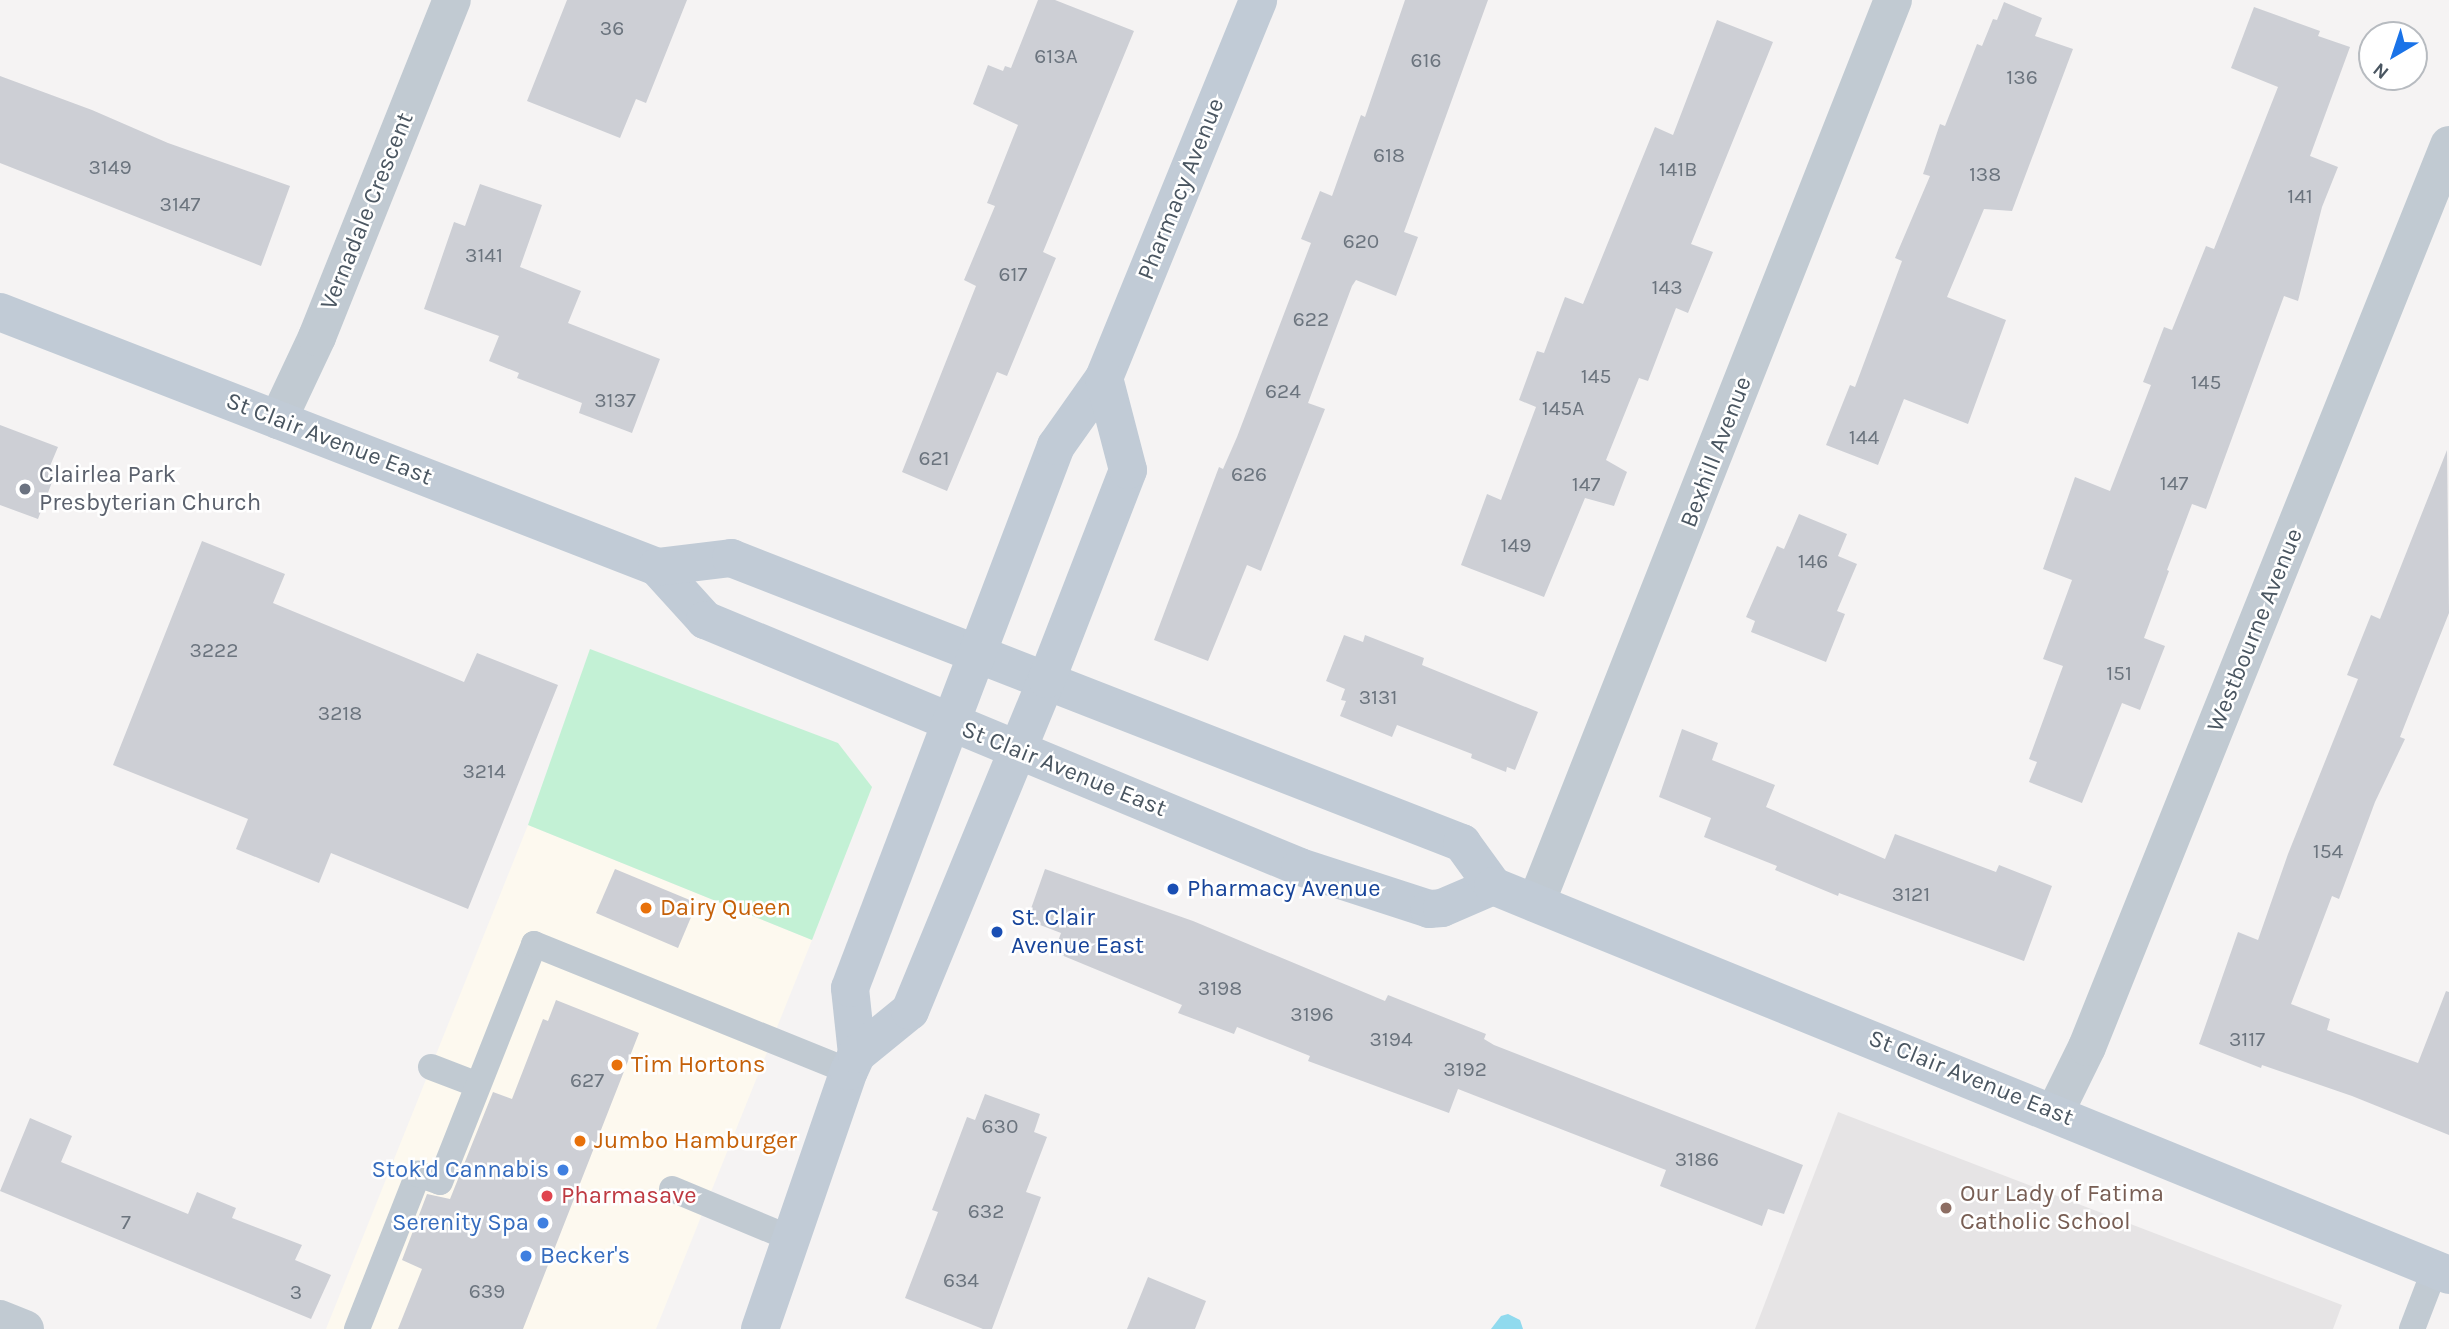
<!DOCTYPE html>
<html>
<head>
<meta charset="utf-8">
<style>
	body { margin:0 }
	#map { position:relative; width:2449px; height:1329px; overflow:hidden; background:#f5f3f3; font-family:Karla,sans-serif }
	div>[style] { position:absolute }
	.commercial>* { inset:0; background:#fdf9ef }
	.education>* { inset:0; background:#e6e4e5 }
	.green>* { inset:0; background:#c3f1d5 }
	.water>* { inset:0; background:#90daee }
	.building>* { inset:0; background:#cdcfd5 }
	.lane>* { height:26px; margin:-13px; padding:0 13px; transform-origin:13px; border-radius:13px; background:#c1cad2 }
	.street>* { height:38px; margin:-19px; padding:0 19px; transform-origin:19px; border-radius:19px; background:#c1cad2 }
	.secondary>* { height:38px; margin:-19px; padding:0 19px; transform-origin:19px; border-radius:19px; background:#c1cbd6 }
	.dots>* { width:19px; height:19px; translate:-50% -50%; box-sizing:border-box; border:4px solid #fff; border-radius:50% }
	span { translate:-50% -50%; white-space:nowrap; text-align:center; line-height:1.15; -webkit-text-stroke:5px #fff; paint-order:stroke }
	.number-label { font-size:21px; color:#6b747e }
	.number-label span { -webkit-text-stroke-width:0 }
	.street-label { font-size:24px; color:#4a5661 }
	.worship-label { font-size:24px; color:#5b616d }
	.left { translate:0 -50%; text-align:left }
	.transit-label { font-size:24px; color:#164399 }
	.food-label { font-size:24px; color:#c56008 }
	.shop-label { font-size:24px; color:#366cbe }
	.right { translate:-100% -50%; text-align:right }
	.education-label { font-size:24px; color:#785e54 }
	.health-label { font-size:24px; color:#be3a42 }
	.north { position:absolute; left:2358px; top:21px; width:70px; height:70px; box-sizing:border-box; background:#fff; border:2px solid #b7bbc0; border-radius:50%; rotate:219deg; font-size:19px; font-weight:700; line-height:28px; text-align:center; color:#4a5661 }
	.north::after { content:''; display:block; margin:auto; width:24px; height:32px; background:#1a73e8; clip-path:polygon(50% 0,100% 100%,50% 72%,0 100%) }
</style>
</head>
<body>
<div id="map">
	<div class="commercial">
		<i style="clip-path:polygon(528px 825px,812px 940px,656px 1329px,326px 1329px)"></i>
	</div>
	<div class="education">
		<i style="clip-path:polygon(1838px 1112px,2342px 1305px,2333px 1329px,1755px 1329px)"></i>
	</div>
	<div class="green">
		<i style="clip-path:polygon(590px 649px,838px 743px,872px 787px,812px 940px,528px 825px)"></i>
	</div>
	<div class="water">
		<i style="clip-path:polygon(1508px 1314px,1520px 1320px,1523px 1329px,1491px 1329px,1501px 1316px)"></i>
	</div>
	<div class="building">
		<i style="clip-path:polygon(567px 0,687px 0,646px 103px,636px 99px,620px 138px,527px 101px)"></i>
		<i style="clip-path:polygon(1038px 0,1055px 0,1134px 31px,1043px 252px,1056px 258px,1007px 376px,997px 372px,947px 491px,902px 472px,976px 286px,964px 280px,995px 206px,987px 203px,1018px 125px,973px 104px,988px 65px,1003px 71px,1005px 66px,1011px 68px)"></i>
		<i style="clip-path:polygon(1405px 0,1488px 0,1404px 232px,1418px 237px,1396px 296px,1356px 280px,1352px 286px,1308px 403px,1325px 409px,1261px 571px,1247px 565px,1208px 661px,1154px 640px,1219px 467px,1223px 469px,1237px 437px,1311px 243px,1301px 239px,1320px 191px,1332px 196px,1361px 115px,1365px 117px)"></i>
		<i style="clip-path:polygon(2004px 2px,2042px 18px,2035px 36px,2073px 49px,2012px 211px,1984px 209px,1947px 297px,2006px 320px,1968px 424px,1904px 399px,1878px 465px,1826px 445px,1850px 385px,1855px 387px,1902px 261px,1895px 258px,1930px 176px,1923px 174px,1940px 124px,1945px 126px,1977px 44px,1982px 46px,1993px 19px,1997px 20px)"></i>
		<i style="clip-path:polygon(2254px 7px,2320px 31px,2318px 36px,2350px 47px,2310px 156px,2338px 167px,2322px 207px,2298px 301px,2284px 296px,2206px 509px,2192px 504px,2167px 570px,2169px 571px,2144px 638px,2165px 646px,2140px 710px,2122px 703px,2082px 803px,2029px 782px,2037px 762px,2029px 759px,2063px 666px,2043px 659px,2072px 580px,2043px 569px,2075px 477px,2110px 491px,2151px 385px,2143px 382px,2164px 327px,2172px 330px,2206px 246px,2214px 249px,2278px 87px,2231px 68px)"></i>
		<i style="clip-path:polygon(1717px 20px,1773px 42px,1691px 244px,1713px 252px,1688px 313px,1676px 308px,1648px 381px,1639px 378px,1606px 460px,1627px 472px,1614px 506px,1585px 498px,1544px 597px,1461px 565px,1487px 494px,1501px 500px,1536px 407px,1519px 400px,1537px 351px,1544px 353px,1565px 297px,1583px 304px,1655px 127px,1673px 135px)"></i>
		<i style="clip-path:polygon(0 76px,92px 110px,168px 143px,290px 186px,261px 266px,0 163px)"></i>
		<i style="clip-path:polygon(480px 184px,542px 205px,520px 267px,581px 291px,568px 323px,660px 359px,632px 433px,579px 413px,582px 403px,517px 378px,519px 373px,489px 361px,499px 336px,424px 309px,454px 222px,465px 226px)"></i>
		<i style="clip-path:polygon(0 425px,58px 447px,50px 466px,57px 469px,38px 519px,0 505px)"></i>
		<i style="clip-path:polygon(2447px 450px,2449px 613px,2400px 737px,2405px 739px,2375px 802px,2339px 899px,2332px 896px,2291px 1004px,2330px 1019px,2327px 1030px,2418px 1063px,2446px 991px,2449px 992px,2449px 1135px,2352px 1096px,2262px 1065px,2261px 1068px,2199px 1044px,2238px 932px,2258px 940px,2288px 854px,2358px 679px,2347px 675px,2371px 615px,2380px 619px)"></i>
		<i style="clip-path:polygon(1799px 514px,1847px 534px,1838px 556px,1857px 564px,1837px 611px,1845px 614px,1826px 662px,1751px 632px,1755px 621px,1746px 617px,1777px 546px,1784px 549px)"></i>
		<i style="clip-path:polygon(202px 541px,285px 574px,273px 603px,464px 682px,477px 653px,558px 685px,468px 909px,331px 853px,319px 883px,236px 849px,248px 819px,113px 765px)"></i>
		<i style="clip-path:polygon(1344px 635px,1363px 642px,1365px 635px,1424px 658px,1422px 665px,1538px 712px,1515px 770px,1507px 767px,1506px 772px,1471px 758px,1472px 754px,1397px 725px,1392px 737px,1340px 716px,1346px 701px,1341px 700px,1345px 689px,1326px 681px)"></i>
		<i style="clip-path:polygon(1682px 729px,1718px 743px,1712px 760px,1775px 785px,1766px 807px,1885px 859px,1895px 834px,1996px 872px,1999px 865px,2052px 886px,2024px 961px,1839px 893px,1838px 896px,1775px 870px,1777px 866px,1704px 837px,1711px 818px,1659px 797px)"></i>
		<i style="clip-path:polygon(615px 869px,697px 903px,678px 948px,596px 913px)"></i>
		<i style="clip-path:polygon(1045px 869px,1193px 921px,1385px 1001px,1388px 995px,1486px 1034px,1484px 1039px,1494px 1045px,1803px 1165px,1784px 1214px,1768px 1209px,1762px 1226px,1660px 1186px,1666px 1170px,1458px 1089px,1449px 1113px,1308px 1061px,1310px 1056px,1237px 1027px,1234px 1034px,1178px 1013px,1182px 1005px,1054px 952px,1061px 933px,1027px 920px)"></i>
		<i style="clip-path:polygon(556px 1000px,639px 1033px,523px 1329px,398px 1329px,422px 1269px,402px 1260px,427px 1194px,450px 1199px,493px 1092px,512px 1099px,543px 1019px,548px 1021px)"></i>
		<i style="clip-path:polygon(985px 1094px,1040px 1114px,1034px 1132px,1047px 1137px,1026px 1192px,1041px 1197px,992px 1329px,983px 1329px,905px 1298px,938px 1212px,932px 1210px,967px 1117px,975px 1120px)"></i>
		<i style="clip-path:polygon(30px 1118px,72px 1136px,61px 1162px,188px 1214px,197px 1192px,236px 1208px,232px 1218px,302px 1245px,295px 1260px,331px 1275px,311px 1319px,0 1191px)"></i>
		<i style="clip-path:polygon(1148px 1277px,1206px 1301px,1195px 1329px,1127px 1329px)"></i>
	</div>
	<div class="lane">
		<i style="left:431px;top:1067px;width:50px;rotate:21deg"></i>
		<i style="left:672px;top:1189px;width:128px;rotate:22.6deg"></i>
		<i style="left:357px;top:1329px;width:167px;rotate:-68.5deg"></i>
		<i style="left:418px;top:1174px;width:23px;rotate:20deg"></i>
		<i style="left:440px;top:1182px;width:256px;rotate:-68.4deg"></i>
		<i style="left:534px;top:944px;width:340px;rotate:22deg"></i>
		<i style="left:2412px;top:1329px;width:64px;rotate:-69deg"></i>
	</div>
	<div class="street">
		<i style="left:278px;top:420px;width:92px;rotate:-64.8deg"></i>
		<i style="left:317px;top:337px;width:363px;rotate:-68.2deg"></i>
		<i style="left:1536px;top:903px;width:971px;rotate:-68.43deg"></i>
		<i style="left:2055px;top:1112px;width:72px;rotate:-63.8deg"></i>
		<i style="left:2087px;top:1047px;width:972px;rotate:-68.13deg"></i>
		<i style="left:0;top:1319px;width:27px;rotate:22deg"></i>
	</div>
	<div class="secondary">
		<i style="left:0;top:312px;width:705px;rotate:21.21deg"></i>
		<i style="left:657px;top:567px;width:72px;rotate:47.8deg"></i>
		<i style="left:705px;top:620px;width:644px;rotate:22.54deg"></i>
		<i style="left:1300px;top:867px;width:136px;rotate:18deg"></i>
		<i style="left:1429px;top:909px;width:13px;rotate:-4deg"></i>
		<i style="left:1442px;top:908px;width:56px;rotate:-23.3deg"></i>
		<i style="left:657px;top:567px;width:75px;rotate:-6.9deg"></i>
		<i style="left:731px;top:558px;width:785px;rotate:21.3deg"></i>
		<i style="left:1462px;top:843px;width:53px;rotate:54.2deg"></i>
		<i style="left:1493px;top:886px;width:1032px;rotate:22.14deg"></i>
		<i style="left:857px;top:1054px;width:66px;rotate:-96.1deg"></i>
		<i style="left:850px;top:988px;width:580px;rotate:-69.19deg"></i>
		<i style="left:1056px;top:446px;width:83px;rotate:-54.8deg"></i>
		<i style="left:1104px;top:378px;width:408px;rotate:-67.8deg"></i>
		<i style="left:760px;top:1329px;width:273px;rotate:-71deg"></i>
		<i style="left:849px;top:1071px;width:19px;rotate:-65deg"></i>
		<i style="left:857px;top:1054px;width:68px;rotate:-39.1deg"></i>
		<i style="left:910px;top:1011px;width:359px;rotate:-67.6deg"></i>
		<i style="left:1047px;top:679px;width:224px;rotate:-68.8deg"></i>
		<i style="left:1128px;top:470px;width:95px;rotate:-104.6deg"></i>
	</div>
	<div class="dots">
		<i style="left:25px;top:489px;background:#6b7280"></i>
		<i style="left:1173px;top:889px;background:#1a4fb4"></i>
		<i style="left:646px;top:908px;background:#e8710a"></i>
		<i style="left:997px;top:932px;background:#1a4fb4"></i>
		<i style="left:617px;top:1065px;background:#e8710a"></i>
		<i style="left:580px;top:1141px;background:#e8710a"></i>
		<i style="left:563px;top:1170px;background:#3f7fe0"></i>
		<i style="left:547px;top:1196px;background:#e0444e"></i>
		<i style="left:1946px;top:1208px;background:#8d6e63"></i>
		<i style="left:543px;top:1223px;background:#3f7fe0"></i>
		<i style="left:526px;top:1256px;background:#3f7fe0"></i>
	</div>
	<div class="number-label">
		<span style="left:612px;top:28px">36</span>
		<span style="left:1056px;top:56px">613A</span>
		<span style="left:1426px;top:60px">616</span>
		<span style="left:2022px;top:77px">136</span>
		<span style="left:1389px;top:155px">618</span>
		<span style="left:110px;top:167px">3149</span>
		<span style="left:1678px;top:169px">141B</span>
		<span style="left:1985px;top:174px">138</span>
		<span style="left:2300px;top:196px">141</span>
		<span style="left:180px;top:204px">3147</span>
		<span style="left:1361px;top:241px">620</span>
		<span style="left:484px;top:255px">3141</span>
		<span style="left:1013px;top:274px">617</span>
		<span style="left:1667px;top:287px">143</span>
		<span style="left:1311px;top:319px">622</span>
		<span style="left:1596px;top:376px">145</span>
		<span style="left:2206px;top:382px">145</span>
		<span style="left:1283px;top:391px">624</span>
		<span style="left:615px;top:400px">3137</span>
		<span style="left:1563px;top:408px">145A</span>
		<span style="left:1864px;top:437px">144</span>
		<span style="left:934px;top:458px">621</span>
		<span style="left:1249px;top:474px">626</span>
		<span style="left:2174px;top:483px">147</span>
		<span style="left:1586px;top:484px">147</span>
		<span style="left:1516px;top:545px">149</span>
		<span style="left:1813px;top:561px">146</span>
		<span style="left:214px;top:650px">3222</span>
		<span style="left:2119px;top:673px">151</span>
		<span style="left:1378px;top:697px">3131</span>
		<span style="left:340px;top:713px">3218</span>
		<span style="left:484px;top:771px">3214</span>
		<span style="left:2328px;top:851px">154</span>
		<span style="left:1911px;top:894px">3121</span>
		<span style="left:1220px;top:988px">3198</span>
		<span style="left:1312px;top:1014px">3196</span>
		<span style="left:1391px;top:1039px">3194</span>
		<span style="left:2247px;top:1039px">3117</span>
		<span style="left:1465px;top:1069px">3192</span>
		<span style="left:587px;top:1080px">627</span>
		<span style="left:1000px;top:1126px">630</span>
		<span style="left:1697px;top:1159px">3186</span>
		<span style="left:986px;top:1211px">632</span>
		<span style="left:126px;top:1222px">7</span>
		<span style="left:961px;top:1280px">634</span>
		<span style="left:487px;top:1291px">639</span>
		<span style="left:296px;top:1292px">3</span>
	</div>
	<div class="street-label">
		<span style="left:1181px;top:189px;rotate:-68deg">Pharmacy Avenue</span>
		<span style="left:367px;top:211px;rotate:-68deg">Vernadale Crescent</span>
		<span style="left:329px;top:439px;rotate:21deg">St Clair Avenue East</span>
		<span style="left:1716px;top:452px;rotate:-69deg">Bexhill Avenue</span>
		<span style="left:2255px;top:630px;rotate:-68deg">Westbourne Avenue</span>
		<span style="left:1064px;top:769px;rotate:22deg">St Clair Avenue East</span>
		<span style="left:1971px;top:1078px;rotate:22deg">St Clair Avenue East</span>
	</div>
	<div class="worship-label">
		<span class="left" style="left:39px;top:489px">Clairlea Park<br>Presbyterian Church</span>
	</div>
	<div class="transit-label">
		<span class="left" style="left:1187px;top:889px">Pharmacy Avenue</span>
		<span class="left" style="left:1011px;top:932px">St. Clair<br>Avenue East</span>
	</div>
	<div class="food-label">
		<span class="left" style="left:660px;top:908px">Dairy Queen</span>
		<span class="left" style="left:631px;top:1065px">Tim Hortons</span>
		<span class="left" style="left:594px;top:1141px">Jumbo Hamburger</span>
	</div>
	<div class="shop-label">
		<span class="right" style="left:549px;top:1170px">Stok'd Cannabis</span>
		<span class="right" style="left:529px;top:1223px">Serenity Spa</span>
		<span class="left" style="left:540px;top:1256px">Becker's</span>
	</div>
	<div class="education-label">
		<span class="left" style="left:1960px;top:1208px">Our Lady of Fatima<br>Catholic School</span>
	</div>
	<div class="health-label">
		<span class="left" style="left:561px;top:1196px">Pharmasave</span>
	</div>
	<div class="north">N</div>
</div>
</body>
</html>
